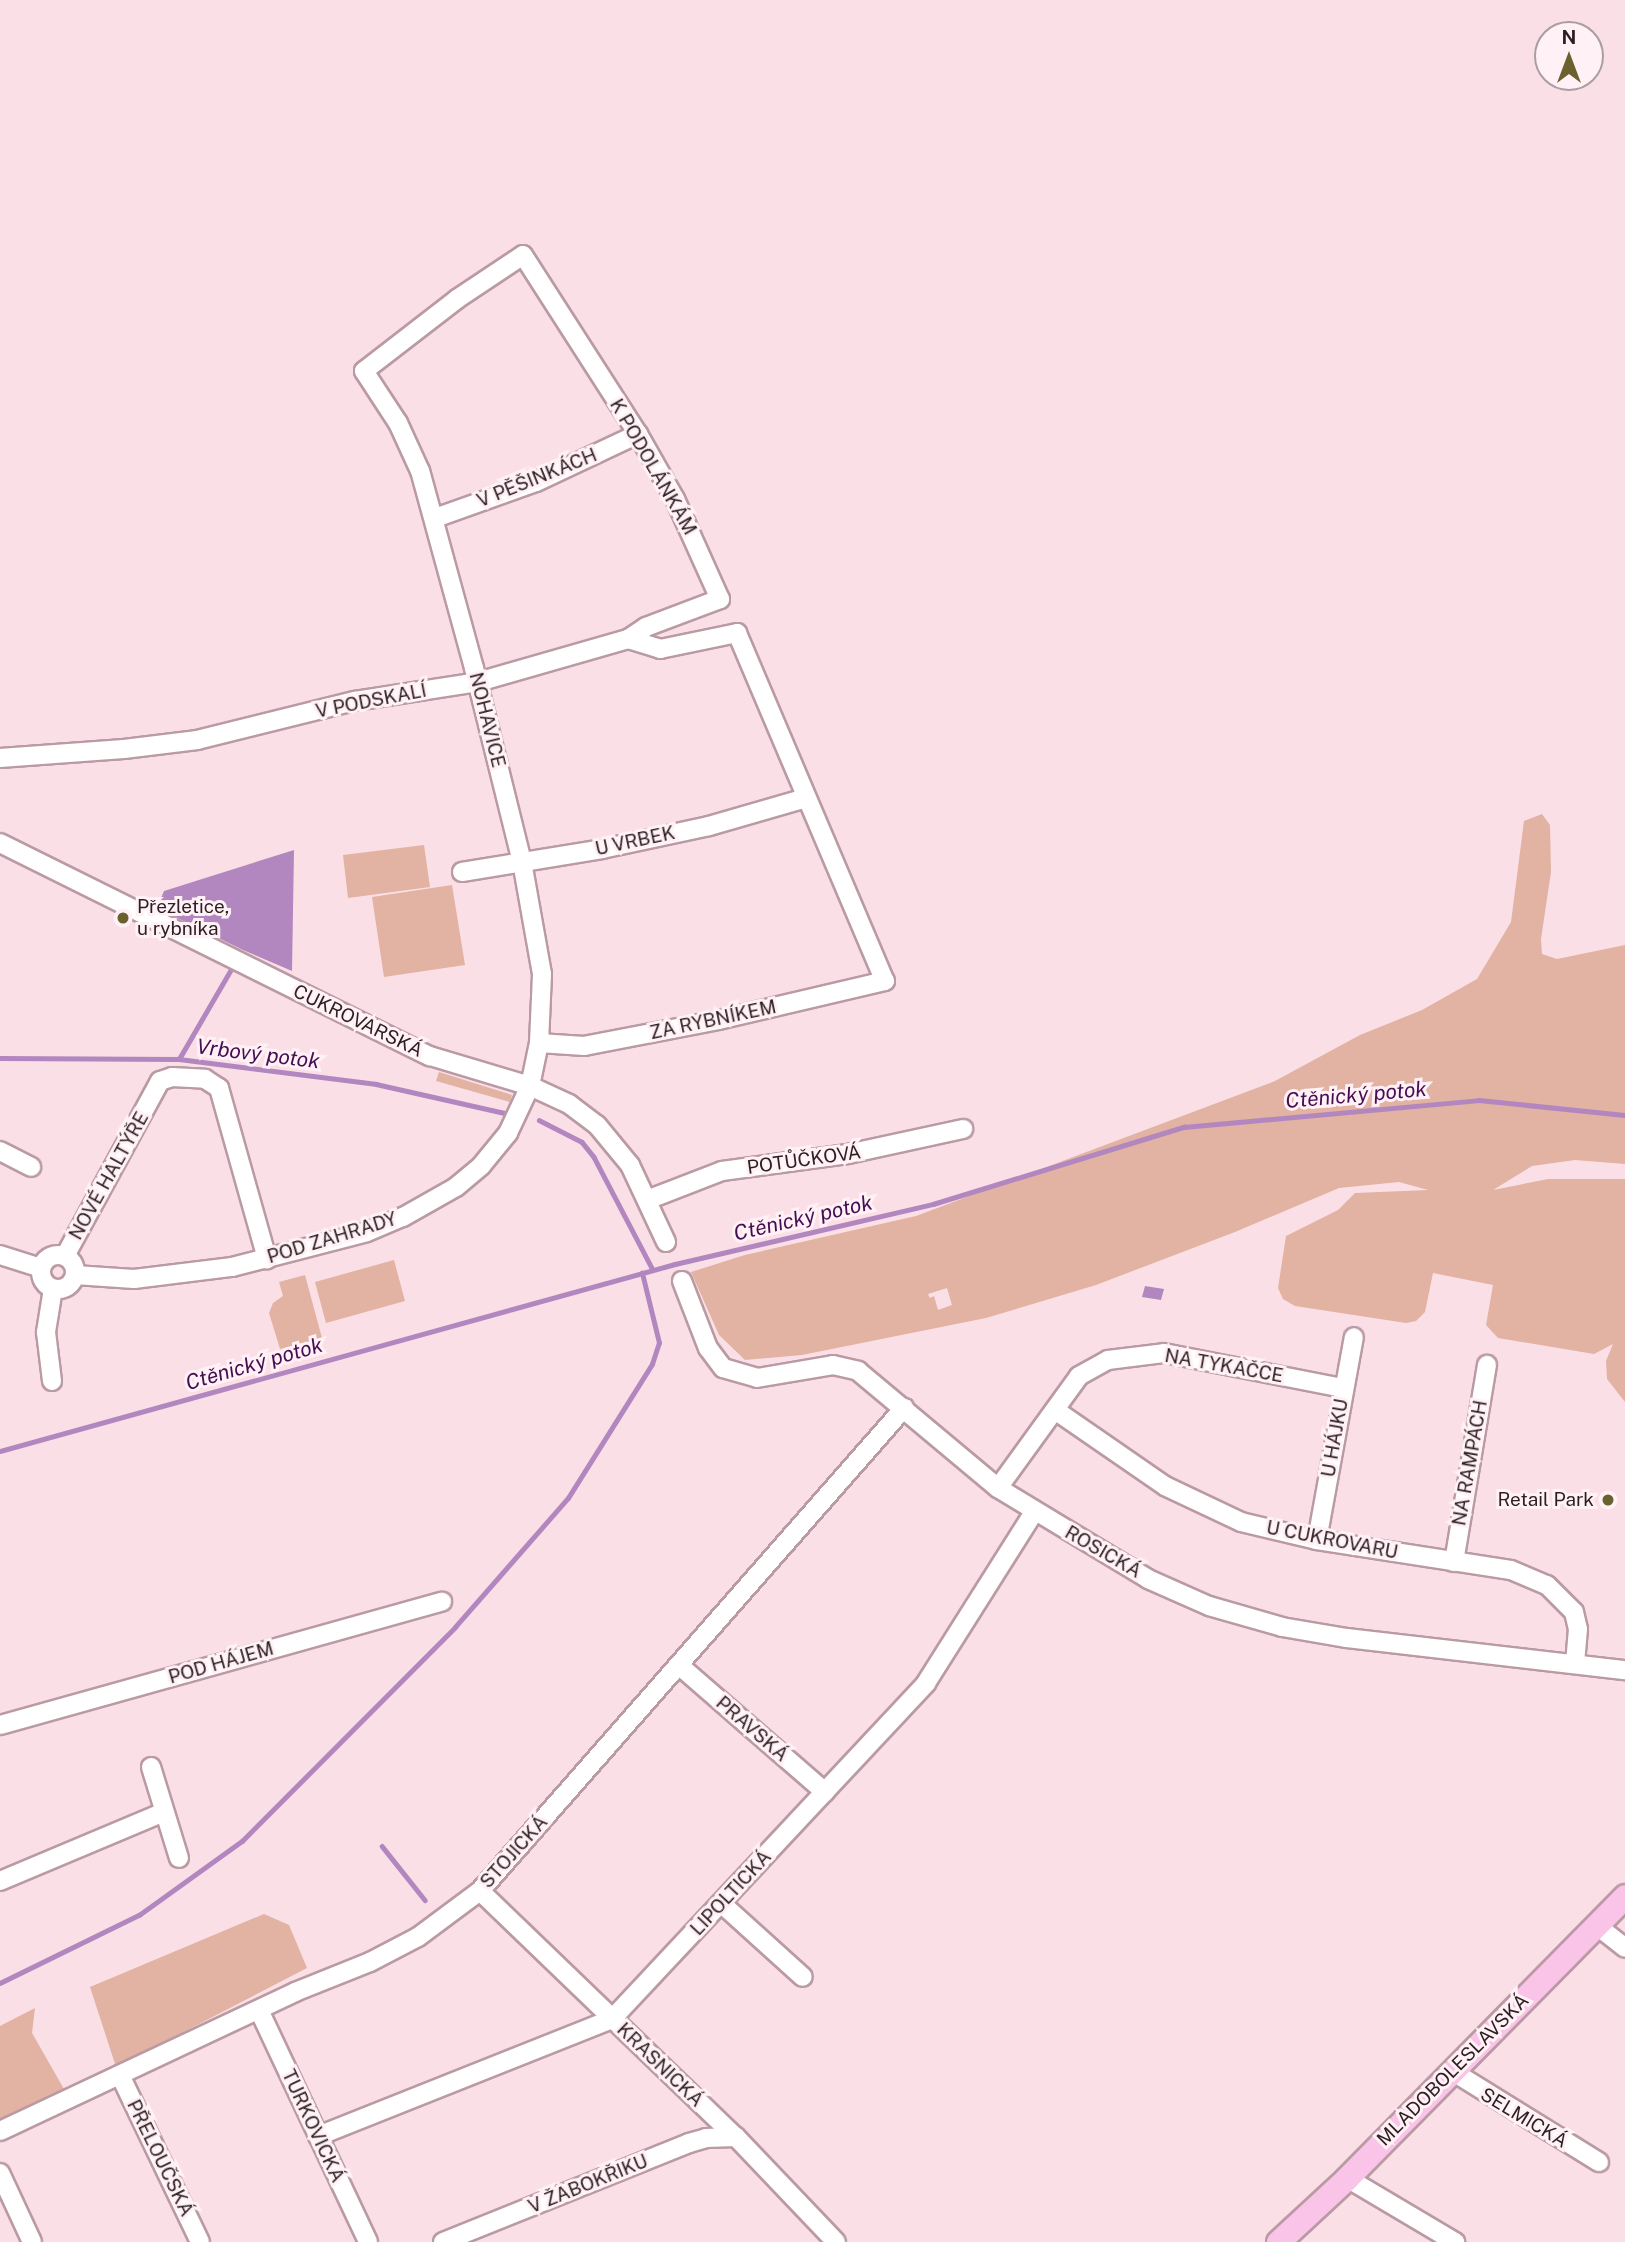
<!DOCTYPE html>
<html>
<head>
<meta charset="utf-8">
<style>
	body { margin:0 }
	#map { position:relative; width:1625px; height:2242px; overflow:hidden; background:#fbdfe7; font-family:"Public Sans",sans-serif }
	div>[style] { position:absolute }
	.green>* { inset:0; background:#e2b2a2 }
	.water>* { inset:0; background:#b287bf }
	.stream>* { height:4.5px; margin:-2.25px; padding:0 2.25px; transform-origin:2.25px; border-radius:2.25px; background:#b287bf }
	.roads { filter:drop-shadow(2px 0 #ba9aa3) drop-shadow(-2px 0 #ba9aa3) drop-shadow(0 2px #ba9aa3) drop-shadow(0 -2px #ba9aa3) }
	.minor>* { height:18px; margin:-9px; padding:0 9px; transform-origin:9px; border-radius:9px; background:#fff }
	.minor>.ring { margin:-9px; padding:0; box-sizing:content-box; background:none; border:18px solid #fff; border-radius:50% }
	.major>* { height:23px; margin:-11.5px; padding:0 11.5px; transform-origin:11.5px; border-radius:11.5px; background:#fac4e9 }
	.dots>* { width:19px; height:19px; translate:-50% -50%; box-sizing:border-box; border:4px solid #fff1f5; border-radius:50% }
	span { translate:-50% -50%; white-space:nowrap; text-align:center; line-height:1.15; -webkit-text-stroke:6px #fff1f5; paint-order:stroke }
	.street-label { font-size:19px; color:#2b1f22 }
	.poi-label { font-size:19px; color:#2b1f22 }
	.left { translate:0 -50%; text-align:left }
	.right { translate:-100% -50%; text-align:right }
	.water-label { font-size:21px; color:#450e53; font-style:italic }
	.north { position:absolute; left:1534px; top:21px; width:70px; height:70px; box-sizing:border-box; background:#fff1f5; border:2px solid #aa9da1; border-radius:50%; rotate:0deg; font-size:19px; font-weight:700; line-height:28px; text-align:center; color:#2b1f22 }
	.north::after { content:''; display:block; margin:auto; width:24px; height:32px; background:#6a612e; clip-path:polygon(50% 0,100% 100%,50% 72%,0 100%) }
</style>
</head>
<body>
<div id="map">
	<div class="green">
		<i style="clip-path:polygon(evenodd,1542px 814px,1550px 825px,1551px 872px,1541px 939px,1542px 954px,1557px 959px,1625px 945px,1625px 1164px,1575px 1160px,1532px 1166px,1493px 1190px,1548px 1179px,1625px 1179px,1625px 1402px,1607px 1379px,1606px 1361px,1613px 1344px,1594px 1354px,1498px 1338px,1486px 1325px,1493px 1285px,1433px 1273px,1425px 1312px,1416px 1321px,1406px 1323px,1295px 1306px,1283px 1299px,1278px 1288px,1286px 1236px,1338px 1210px,1355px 1193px,1428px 1190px,1399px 1182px,1339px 1188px,1235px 1232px,1096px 1285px,986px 1318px,802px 1355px,745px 1360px,719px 1335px,691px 1272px,745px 1255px,916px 1216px,1275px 1081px,1360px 1035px,1422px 1010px,1477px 979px,1511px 922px,1524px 821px,1542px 814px,947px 1288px,952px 1305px,938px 1310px,934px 1296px,930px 1298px,928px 1294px,947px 1288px)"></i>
		<i style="clip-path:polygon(424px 845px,430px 887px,348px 898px,343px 855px)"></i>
		<i style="clip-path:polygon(452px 885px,465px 965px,384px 977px,372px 897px)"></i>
		<i style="clip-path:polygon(439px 1072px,512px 1095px,510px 1102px,436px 1081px)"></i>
		<i style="clip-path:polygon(394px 1260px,405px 1301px,326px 1323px,315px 1282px)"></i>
		<i style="clip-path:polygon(305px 1275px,322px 1338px,280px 1349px,269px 1313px,273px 1303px,283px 1296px,279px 1282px)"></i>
		<i style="clip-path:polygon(264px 1914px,289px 1925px,307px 1968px,116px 2067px,90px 1987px)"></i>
		<i style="clip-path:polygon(35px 2008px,32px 2033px,64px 2089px,0 2120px,0 2026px)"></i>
	</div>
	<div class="water">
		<i style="clip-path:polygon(294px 850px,292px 971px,243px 950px,157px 908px,164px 891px)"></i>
		<i style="clip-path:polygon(1145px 1286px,1164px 1289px,1161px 1300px,1142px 1297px)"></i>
	</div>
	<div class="stream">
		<i style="left:0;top:1058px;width:179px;rotate:0.3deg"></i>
		<i style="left:179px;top:1059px;width:199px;rotate:7.2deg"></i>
		<i style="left:376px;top:1084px;width:136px;rotate:12.7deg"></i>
		<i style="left:179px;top:1059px;width:102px;rotate:-59.9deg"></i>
		<i style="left:539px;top:1120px;width:48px;rotate:27.1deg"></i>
		<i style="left:582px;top:1142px;width:19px;rotate:51deg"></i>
		<i style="left:594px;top:1157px;width:127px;rotate:62.4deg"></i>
		<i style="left:0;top:1451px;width:700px;rotate:-15.48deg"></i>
		<i style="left:675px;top:1264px;width:265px;rotate:-13.1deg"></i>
		<i style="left:933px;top:1204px;width:263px;rotate:-17.1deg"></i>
		<i style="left:1184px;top:1127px;width:296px;rotate:-5.2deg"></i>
		<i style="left:1479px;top:1100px;width:147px;rotate:5.9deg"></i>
		<i style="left:382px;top:1846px;width:69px;rotate:51.5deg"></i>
		<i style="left:0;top:1983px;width:155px;rotate:-26.1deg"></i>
		<i style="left:139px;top:1915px;width:127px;rotate:-35.7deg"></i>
		<i style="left:242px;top:1841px;width:302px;rotate:-45.1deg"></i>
		<i style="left:455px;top:1627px;width:171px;rotate:-48.8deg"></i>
		<i style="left:568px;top:1498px;width:158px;rotate:-57.9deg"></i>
		<i style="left:652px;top:1364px;width:22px;rotate:-72deg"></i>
		<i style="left:659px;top:1343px;width:72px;rotate:-103.7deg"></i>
	</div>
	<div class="roads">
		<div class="minor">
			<i style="left:435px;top:518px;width:107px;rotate:-19.6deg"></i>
			<i style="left:536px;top:482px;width:113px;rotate:-25.2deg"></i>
			<i style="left:0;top:758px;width:124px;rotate:-4.2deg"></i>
			<i style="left:124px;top:749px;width:74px;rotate:-7deg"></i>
			<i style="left:197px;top:740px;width:163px;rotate:-13.9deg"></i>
			<i style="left:355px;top:701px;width:124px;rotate:-8.8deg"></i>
			<i style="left:478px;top:682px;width:156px;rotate:-16deg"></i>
			<i style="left:628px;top:639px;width:34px;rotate:17deg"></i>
			<i style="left:660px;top:649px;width:79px;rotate:-11.7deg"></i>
			<i style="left:737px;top:633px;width:378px;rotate:67deg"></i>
			<i style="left:885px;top:981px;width:171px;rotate:166.8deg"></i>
			<i style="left:719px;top:1020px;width:137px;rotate:169.1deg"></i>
			<i style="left:584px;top:1046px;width:45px;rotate:-176.2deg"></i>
			<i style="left:0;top:843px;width:480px;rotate:26.4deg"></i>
			<i style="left:430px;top:1056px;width:104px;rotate:16.7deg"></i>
			<i style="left:530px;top:1086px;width:43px;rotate:24.8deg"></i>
			<i style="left:569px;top:1104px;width:35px;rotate:37deg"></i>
			<i style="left:597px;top:1125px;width:52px;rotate:50.5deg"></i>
			<i style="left:630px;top:1165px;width:85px;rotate:64.9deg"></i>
			<i style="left:462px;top:872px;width:142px;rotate:-9.3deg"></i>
			<i style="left:602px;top:849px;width:109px;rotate:-12.1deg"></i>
			<i style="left:709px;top:826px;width:101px;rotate:-16.1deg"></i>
			<i style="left:0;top:1151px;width:35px;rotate:27deg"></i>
			<i style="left:647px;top:1200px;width:80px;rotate:-21.1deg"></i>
			<i style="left:722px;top:1171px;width:127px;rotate:-7.7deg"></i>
			<i style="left:848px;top:1154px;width:118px;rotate:-12.3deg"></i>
			<i class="ring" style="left:41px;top:1255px;width:16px;height:16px"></i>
			<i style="left:0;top:1255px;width:43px;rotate:17.6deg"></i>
			<i style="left:65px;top:1256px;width:199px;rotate:-61.5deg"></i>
			<i style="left:160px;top:1081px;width:13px;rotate:-18deg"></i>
			<i style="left:172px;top:1077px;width:33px;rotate:3deg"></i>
			<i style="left:205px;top:1079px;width:17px;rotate:33deg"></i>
			<i style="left:219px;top:1088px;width:178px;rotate:74.3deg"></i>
			<i style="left:75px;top:1275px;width:59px;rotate:3.9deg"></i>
			<i style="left:134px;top:1279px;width:99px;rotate:-7deg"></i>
			<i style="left:232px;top:1267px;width:139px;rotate:-14.5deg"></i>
			<i style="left:367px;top:1232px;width:39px;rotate:-23deg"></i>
			<i style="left:403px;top:1217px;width:61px;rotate:-29.5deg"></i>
			<i style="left:456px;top:1187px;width:33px;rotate:-40deg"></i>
			<i style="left:481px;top:1166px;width:43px;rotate:-50.7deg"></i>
			<i style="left:508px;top:1133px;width:52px;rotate:-64.9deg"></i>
			<i style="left:530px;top:1086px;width:44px;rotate:-78.2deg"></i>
			<i style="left:539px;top:1043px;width:69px;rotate:-87.5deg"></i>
			<i style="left:542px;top:974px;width:114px;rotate:-100.1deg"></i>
			<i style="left:522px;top:862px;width:200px;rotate:-103.9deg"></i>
			<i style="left:474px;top:668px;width:204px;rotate:-105.3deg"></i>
			<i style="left:420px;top:471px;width:53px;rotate:-114.6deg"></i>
			<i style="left:398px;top:423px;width:62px;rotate:-123.2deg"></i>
			<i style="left:364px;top:371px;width:118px;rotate:-37.7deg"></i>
			<i style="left:457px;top:299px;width:79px;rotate:-33.7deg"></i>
			<i style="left:523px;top:255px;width:213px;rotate:57.3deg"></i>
			<i style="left:638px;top:434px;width:75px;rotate:60.4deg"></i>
			<i style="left:675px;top:499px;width:110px;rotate:65.8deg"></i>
			<i style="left:720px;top:599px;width:79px;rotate:159.3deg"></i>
			<i style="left:646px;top:627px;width:22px;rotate:146deg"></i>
			<i style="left:682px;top:1281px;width:72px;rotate:68.8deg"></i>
			<i style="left:708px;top:1348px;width:25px;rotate:53deg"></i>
			<i style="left:723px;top:1368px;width:35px;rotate:16deg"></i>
			<i style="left:757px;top:1378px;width:77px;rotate:-9.7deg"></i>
			<i style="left:833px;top:1365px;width:26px;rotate:13deg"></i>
			<i style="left:858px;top:1371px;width:182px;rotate:39.9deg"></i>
			<i style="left:998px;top:1488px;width:175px;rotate:31.2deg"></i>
			<i style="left:1148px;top:1579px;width:67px;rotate:23.9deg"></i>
			<i style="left:1209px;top:1606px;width:76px;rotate:16deg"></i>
			<i style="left:1282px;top:1627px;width:66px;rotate:9.6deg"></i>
			<i style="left:1347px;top:1638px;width:280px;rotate:6.6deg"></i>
			<i style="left:52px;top:1381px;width:49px;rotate:-97deg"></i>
			<i style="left:46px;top:1332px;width:44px;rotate:-80.8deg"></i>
			<i style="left:1055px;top:1410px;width:134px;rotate:34.6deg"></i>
			<i style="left:1165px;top:1486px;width:84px;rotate:25.3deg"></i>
			<i style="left:1241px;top:1522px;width:78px;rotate:13.3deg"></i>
			<i style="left:1317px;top:1540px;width:196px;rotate:8.8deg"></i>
			<i style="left:1511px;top:1570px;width:39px;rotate:23deg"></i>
			<i style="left:1547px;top:1585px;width:38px;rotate:45deg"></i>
			<i style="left:1574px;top:1612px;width:17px;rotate:77deg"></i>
			<i style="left:1578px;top:1629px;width:34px;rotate:95deg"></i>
			<i style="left:998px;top:1488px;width:138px;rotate:-54.1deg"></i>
			<i style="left:1079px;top:1376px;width:33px;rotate:-29deg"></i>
			<i style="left:1108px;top:1360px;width:56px;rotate:-7.1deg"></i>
			<i style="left:1164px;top:1353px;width:182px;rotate:11.1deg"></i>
			<i style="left:1317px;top:1540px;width:206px;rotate:-79.7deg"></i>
			<i style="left:1454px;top:1562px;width:200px;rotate:-80.5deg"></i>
			<i style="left:680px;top:1666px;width:192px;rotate:41deg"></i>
			<i style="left:0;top:1725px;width:459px;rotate:-15.6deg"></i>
			<i style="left:151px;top:1767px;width:95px;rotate:72.9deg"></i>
			<i style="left:0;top:1881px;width:178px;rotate:-22.8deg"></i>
			<i style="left:480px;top:1891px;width:355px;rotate:43.9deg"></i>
			<i style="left:736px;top:2137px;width:145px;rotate:46.4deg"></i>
			<i style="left:721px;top:1903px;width:110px;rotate:42.1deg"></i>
			<i style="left:1596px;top:1925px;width:37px;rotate:38deg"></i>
			<i style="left:259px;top:2010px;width:256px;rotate:64.8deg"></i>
			<i style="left:1452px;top:2071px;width:173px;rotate:31.8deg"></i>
			<i style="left:120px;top:2075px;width:185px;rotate:64.4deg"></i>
			<i style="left:0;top:2131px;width:326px;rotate:-25.2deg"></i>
			<i style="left:295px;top:1992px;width:81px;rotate:-21.8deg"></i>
			<i style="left:370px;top:1962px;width:54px;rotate:-27.5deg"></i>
			<i style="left:418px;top:1937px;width:77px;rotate:-36.6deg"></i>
			<i style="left:480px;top:1891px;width:643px;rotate:-48.72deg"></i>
			<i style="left:318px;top:2136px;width:316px;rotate:-21.7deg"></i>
			<i style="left:612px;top:2019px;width:460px;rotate:-46.9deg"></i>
			<i style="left:926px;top:1683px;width:202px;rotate:-57.7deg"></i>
			<i style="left:0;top:2173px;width:76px;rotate:65.1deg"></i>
			<i style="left:1347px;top:2178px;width:126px;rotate:30.7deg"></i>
			<i style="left:443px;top:2242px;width:265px;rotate:-21.9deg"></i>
			<i style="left:689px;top:2143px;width:18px;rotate:-16deg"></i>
			<i style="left:706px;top:2138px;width:30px;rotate:-2deg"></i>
		</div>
		<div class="major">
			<i style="left:1278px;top:2242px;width:94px;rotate:-42.8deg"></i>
			<i style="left:1347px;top:2178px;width:396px;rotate:-45.4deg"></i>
		</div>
	</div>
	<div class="dots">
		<i style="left:123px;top:918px;background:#6a612e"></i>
		<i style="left:1608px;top:1500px;background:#6a612e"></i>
	</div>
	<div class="street-label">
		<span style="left:653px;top:467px;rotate:60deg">K PODOLÁNKÁM</span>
		<span style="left:537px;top:478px;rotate:-22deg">V PĚŠINKÁCH</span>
		<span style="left:371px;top:701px;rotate:-11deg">V PODSKALÍ</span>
		<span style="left:487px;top:720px;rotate:76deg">NOHAVICE</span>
		<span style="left:635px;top:841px;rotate:-12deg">U VRBEK</span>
		<span style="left:713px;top:1020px;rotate:-12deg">ZA RYBNÍKEM</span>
		<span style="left:358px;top:1021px;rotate:26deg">CUKROVARSKÁ</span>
		<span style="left:804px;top:1160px;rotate:-8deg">POTŮČKOVÁ</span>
		<span style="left:109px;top:1176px;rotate:-61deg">NOVÉ HALTÝŘE</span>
		<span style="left:332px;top:1238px;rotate:-17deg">POD ZAHRADY</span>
		<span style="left:1224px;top:1366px;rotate:10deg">NA TYKAČCE</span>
		<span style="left:1335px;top:1438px;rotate:-80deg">U HÁJKU</span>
		<span style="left:1470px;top:1463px;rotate:-80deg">NA RAMPÁCH</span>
		<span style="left:1332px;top:1540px;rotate:11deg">U CUKROVARU</span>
		<span style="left:1103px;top:1552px;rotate:30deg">ROSICKÁ</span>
		<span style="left:221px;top:1663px;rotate:-16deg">POD HÁJEM</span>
		<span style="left:752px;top:1729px;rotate:41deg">PRAVSKÁ</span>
		<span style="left:514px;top:1852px;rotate:-48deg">STOJICKÁ</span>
		<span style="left:731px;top:1893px;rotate:-47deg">LIPOLTICKÁ</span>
		<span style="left:660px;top:2065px;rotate:44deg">KRASNICKÁ</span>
		<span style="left:1453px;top:2070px;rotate:-45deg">MLADOBOLESLAVSKÁ</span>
		<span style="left:1524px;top:2118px;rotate:31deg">SELMICKÁ</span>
		<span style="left:313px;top:2126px;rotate:65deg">TURKOVICKÁ</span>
		<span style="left:160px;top:2158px;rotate:64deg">PŘELOUČSKÁ</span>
		<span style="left:588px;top:2184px;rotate:-22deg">V ŽABOKŘIKU</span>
	</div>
	<div class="poi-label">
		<span class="left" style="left:137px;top:918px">Přezletice,<br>u rybníka</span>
		<span class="right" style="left:1594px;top:1500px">Retail Park</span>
	</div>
	<div class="water-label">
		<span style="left:258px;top:1054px;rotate:7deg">Vrbový potok</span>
		<span style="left:1356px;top:1095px;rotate:-5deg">Ctěnický potok</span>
		<span style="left:803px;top:1218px;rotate:-13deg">Ctěnický potok</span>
		<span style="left:254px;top:1364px;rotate:-16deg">Ctěnický potok</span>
	</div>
	<div class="north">N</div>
</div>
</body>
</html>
